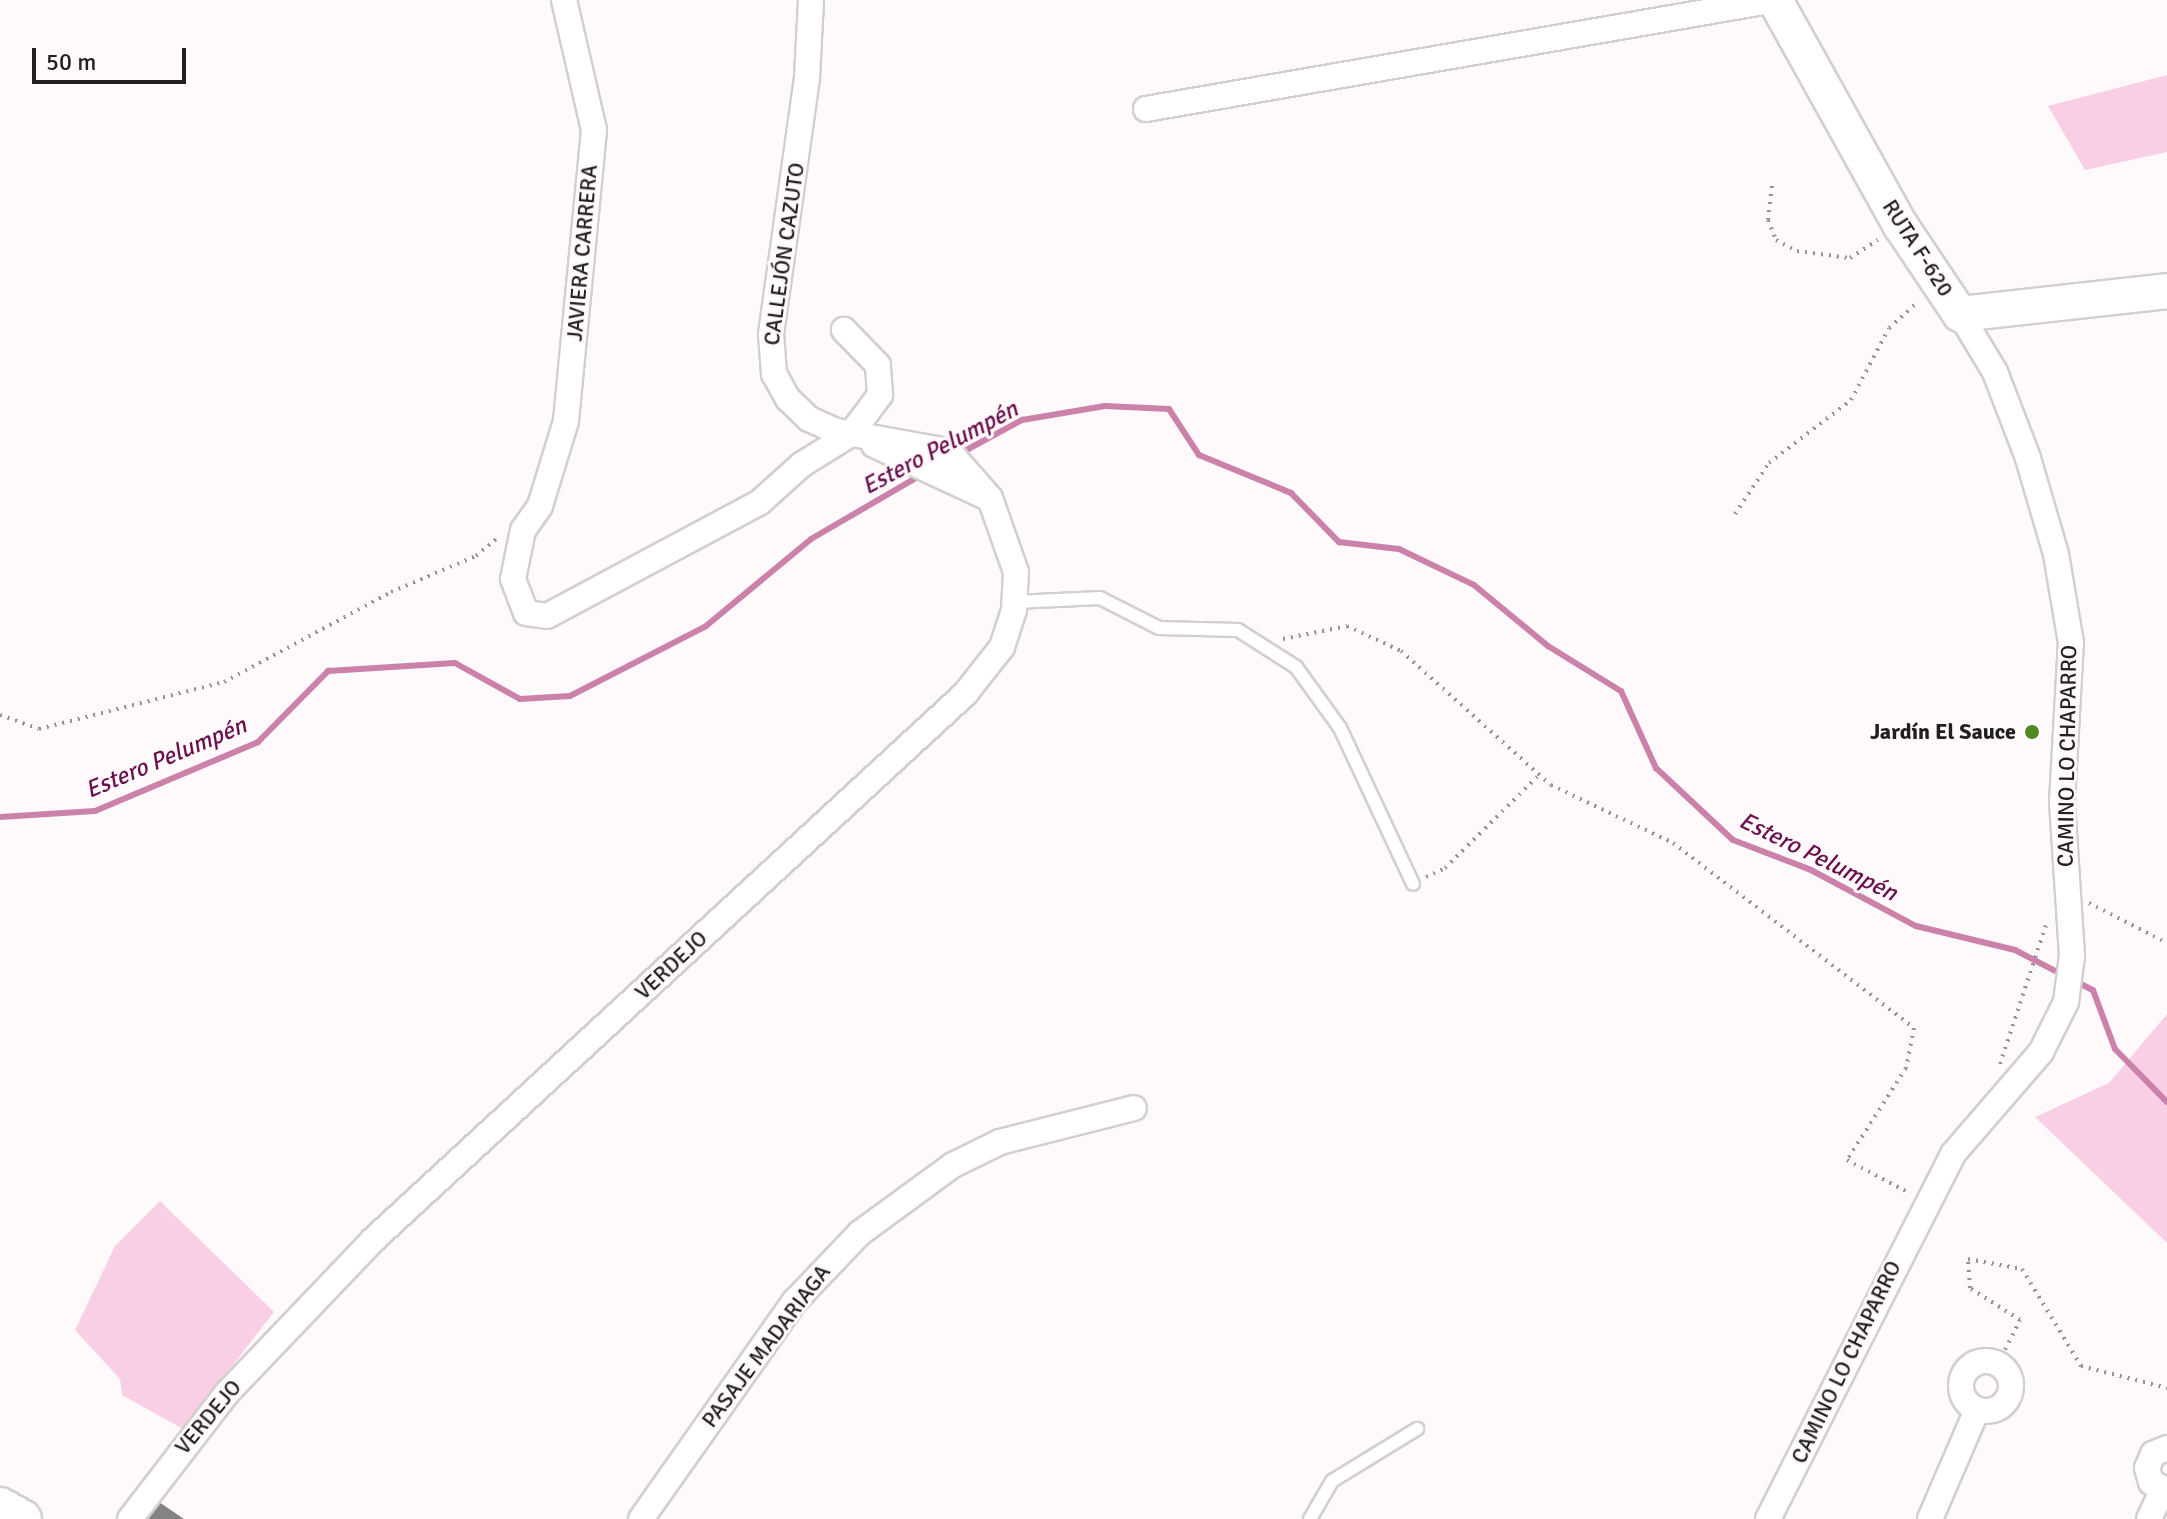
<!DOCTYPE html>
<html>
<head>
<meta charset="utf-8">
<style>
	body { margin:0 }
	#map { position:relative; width:2167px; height:1519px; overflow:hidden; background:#fefafc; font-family:Signika,sans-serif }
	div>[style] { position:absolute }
	.green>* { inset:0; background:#f8cfe4 }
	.stream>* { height:6px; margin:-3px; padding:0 3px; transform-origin:3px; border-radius:3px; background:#cc81ab }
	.building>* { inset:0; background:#868384 }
	.path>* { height:4px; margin-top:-2px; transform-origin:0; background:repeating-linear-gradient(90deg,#959294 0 2px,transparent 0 8px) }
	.roads { filter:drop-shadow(2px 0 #d3cfd1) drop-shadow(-2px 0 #d3cfd1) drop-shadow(0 2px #d3cfd1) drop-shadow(0 -2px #d3cfd1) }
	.lane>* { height:12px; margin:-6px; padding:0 6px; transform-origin:6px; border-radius:6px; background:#fff }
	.street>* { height:24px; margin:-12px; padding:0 12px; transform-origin:12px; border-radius:12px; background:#fff }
	.street>.ring { margin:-12px; padding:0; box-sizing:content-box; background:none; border:24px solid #fff; border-radius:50% }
	.secondary>* { height:34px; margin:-17px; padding:0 17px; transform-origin:17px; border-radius:17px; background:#fff }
	.primary>* { height:38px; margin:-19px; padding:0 19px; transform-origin:19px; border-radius:19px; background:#fff }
	.dots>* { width:22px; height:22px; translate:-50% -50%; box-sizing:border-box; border:4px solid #fefafc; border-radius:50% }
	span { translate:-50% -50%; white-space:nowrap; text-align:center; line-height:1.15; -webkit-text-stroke:6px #fefafc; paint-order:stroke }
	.street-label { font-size:22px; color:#211f20 }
	.poi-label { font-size:22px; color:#211f20; font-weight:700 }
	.right { translate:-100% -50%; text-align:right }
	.water-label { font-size:24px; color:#6a0f4c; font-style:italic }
	.scale { position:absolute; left:32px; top:48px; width:154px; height:36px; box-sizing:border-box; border:4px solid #211f20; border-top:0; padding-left:10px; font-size:24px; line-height:28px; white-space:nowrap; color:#211f20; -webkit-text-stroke:6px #fefafc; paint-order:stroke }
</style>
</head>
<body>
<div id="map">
	<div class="green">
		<i style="clip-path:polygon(2167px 75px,2167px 152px,2085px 170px,2048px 106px)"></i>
		<i style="clip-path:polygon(2167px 1014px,2167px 1243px,2035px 1117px,2109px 1083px)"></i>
		<i style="clip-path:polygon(160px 1201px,274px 1312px,183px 1429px,122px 1395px,120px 1379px,75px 1330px,115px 1246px)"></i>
	</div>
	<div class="stream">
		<i style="left:959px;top:454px;width:72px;rotate:-28.4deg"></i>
		<i style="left:1022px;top:420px;width:84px;rotate:-9.6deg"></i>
		<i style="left:1105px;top:406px;width:64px;rotate:2.7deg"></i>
		<i style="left:1169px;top:409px;width:55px;rotate:56.9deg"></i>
		<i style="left:1199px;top:455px;width:100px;rotate:22.4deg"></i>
		<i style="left:1291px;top:493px;width:69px;rotate:45.6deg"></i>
		<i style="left:1339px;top:542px;width:60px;rotate:6.7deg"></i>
		<i style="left:1399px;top:549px;width:83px;rotate:25.6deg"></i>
		<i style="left:1474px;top:585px;width:96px;rotate:39.5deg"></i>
		<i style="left:1548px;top:646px;width:86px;rotate:31.7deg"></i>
		<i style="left:1621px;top:691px;width:85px;rotate:65.6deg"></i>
		<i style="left:1656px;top:768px;width:105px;rotate:43.1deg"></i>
		<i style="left:1733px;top:840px;width:84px;rotate:21deg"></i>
		<i style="left:1811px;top:870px;width:119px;rotate:28.1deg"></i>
		<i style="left:1916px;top:926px;width:102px;rotate:13.6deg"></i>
		<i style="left:2015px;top:950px;width:54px;rotate:27.5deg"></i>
		<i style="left:0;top:817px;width:95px;rotate:-3.6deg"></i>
		<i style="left:95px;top:811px;width:177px;rotate:-22.9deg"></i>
		<i style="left:258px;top:742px;width:100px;rotate:-45.4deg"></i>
		<i style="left:328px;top:671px;width:127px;rotate:-3.6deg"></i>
		<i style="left:455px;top:663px;width:74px;rotate:29deg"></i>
		<i style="left:520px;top:699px;width:50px;rotate:-3.4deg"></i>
		<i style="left:570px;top:696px;width:153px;rotate:-27.2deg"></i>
		<i style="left:706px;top:626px;width:136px;rotate:-39.6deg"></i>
		<i style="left:811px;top:539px;width:127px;rotate:-30.2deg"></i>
		<i style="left:2073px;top:980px;width:22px;rotate:27deg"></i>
		<i style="left:2093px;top:990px;width:63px;rotate:69.6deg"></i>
		<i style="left:2115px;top:1049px;width:74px;rotate:45.5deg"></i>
	</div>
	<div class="building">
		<i style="clip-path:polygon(159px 1502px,184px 1519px,148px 1519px)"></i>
	</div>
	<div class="path">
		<i style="left:1772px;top:186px;width:34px;rotate:97deg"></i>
		<i style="left:1768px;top:220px;width:22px;rotate:68deg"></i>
		<i style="left:1776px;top:240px;width:24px;rotate:28deg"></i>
		<i style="left:1797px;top:251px;width:53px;rotate:7.5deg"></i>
		<i style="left:1850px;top:258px;width:33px;rotate:-33deg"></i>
		<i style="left:1735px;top:514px;width:61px;rotate:-56.3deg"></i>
		<i style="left:1769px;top:463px;width:103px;rotate:-37.5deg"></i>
		<i style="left:1851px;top:400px;width:81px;rotate:-62.2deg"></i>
		<i style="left:1889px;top:328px;width:40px;rotate:-42deg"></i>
		<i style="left:1283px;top:639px;width:65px;rotate:-11.5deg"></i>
		<i style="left:1347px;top:626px;width:60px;rotate:24.8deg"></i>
		<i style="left:1401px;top:651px;width:201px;rotate:41.8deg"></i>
		<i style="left:1551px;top:785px;width:135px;rotate:25.4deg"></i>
		<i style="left:1673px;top:843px;width:304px;rotate:37.5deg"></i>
		<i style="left:1914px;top:1028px;width:41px;rotate:101.3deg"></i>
		<i style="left:1906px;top:1068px;width:109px;rotate:122.7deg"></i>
		<i style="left:1847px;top:1160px;width:72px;rotate:28deg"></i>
		<i style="left:0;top:715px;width:41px;rotate:19.7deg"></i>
		<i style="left:39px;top:729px;width:191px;rotate:-14.3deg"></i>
		<i style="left:224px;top:682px;width:190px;rotate:-28.3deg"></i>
		<i style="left:391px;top:592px;width:92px;rotate:-23deg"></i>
		<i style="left:476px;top:556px;width:31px;rotate:-40deg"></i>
		<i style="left:1426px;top:877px;width:21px;rotate:-25deg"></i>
		<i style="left:1445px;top:868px;width:132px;rotate:-44.7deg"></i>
		<i style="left:2089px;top:903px;width:88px;rotate:27.1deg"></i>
		<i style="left:2000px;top:1064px;width:146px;rotate:-71.7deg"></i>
		<i style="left:1998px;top:1364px;width:49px;rotate:-63.4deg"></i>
		<i style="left:2020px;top:1320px;width:59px;rotate:-147.4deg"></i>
		<i style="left:1970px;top:1288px;width:29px;rotate:-94deg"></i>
		<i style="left:1968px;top:1259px;width:55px;rotate:10.5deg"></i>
		<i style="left:2022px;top:1269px;width:114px;rotate:58.7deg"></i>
		<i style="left:2081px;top:1366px;width:89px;rotate:14.3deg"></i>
	</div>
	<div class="roads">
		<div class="lane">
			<i style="left:1015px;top:602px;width:85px;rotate:-2.7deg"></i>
			<i style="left:1100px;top:598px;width:66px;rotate:27deg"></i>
			<i style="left:1159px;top:628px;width:79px;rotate:1.5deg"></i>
			<i style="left:1238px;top:630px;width:69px;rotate:32.5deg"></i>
			<i style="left:1296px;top:667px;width:75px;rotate:54.2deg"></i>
			<i style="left:1340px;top:728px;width:172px;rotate:64.9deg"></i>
			<i style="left:1310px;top:1519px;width:44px;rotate:-59.9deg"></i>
			<i style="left:1332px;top:1481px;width:100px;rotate:-31.5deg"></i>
		</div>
		<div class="street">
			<i style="left:564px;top:0;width:133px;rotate:77deg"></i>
			<i style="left:594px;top:130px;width:292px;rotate:95.5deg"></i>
			<i style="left:566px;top:421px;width:89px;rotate:107deg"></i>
			<i style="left:540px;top:506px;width:29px;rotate:125deg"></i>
			<i style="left:523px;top:530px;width:50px;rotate:101.5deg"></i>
			<i style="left:513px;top:579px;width:36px;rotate:69deg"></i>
			<i style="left:526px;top:613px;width:21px;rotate:8deg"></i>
			<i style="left:547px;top:616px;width:240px;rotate:-28.1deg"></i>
			<i style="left:759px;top:503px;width:57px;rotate:-42.1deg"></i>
			<i style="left:801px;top:465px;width:59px;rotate:-31.8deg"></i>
			<i style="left:851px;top:434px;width:49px;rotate:-53.4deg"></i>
			<i style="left:880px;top:395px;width:30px;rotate:-94deg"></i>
			<i style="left:878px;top:365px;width:49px;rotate:-134.2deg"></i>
			<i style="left:1146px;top:109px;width:638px;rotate:-9.83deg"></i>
			<i style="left:874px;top:445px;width:123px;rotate:24.9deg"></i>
			<i class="ring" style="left:1961px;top:1361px;width:26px;height:26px"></i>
			<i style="left:2167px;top:1448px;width:15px;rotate:157deg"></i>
			<i style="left:2153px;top:1454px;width:15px;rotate:113deg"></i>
			<i style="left:2147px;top:1468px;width:15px;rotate:74deg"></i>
			<i style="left:2151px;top:1482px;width:18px;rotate:29deg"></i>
			<i style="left:130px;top:1519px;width:159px;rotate:-52.4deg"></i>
			<i style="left:227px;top:1393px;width:211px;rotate:-46.3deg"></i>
			<i style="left:373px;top:1240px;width:805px;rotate:-42.69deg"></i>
			<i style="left:965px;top:694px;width:60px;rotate:-51.8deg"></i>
			<i style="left:1002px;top:647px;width:39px;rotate:-72deg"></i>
			<i style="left:1014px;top:610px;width:38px;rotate:-87deg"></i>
			<i style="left:1016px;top:572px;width:78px;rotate:-109.4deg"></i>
			<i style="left:990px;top:498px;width:55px;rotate:-131.3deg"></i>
			<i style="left:954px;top:457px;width:19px;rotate:-155deg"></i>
			<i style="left:937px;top:449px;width:103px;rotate:-169.9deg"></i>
			<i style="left:836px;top:431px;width:30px;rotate:-156deg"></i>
			<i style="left:809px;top:419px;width:29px;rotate:-136deg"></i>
			<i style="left:788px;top:399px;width:29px;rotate:-119deg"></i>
			<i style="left:774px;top:374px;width:40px;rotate:-94.3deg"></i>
			<i style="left:771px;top:334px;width:260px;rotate:-82deg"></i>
			<i style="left:807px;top:77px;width:77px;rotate:-87deg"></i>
			<i style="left:641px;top:1519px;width:267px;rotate:-54.8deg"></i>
			<i style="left:795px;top:1301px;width:94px;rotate:-46.3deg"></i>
			<i style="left:860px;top:1233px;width:115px;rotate:-36.2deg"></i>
			<i style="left:953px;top:1165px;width:52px;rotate:-26.1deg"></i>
			<i style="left:1000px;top:1142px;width:138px;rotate:-14.2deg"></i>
			<i style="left:1768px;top:1519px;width:409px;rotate:-63.1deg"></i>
			<i style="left:1953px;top:1154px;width:135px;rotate:-49.2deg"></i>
			<i style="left:2041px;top:1052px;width:56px;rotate:-63.4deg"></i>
			<i style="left:2066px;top:1002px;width:46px;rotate:-82.6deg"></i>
			<i style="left:2072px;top:956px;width:154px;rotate:-93.7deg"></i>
			<i style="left:2062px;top:802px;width:159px;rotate:-86.8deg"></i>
			<i style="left:2071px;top:643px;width:90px;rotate:-99.6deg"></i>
			<i style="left:2056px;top:554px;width:100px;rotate:-106.3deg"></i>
			<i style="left:2028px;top:458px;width:92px;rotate:-111deg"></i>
			<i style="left:1995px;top:372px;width:68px;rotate:-121.1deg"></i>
			<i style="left:1930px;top:1519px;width:119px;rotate:-66.7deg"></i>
			<i style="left:2149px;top:1519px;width:31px;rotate:-65deg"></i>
		</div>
		<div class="secondary">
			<i style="left:1775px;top:0;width:259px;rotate:60.9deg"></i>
			<i style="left:1901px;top:226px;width:106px;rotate:56.2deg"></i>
			<i style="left:1960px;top:314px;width:208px;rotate:-6.3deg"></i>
		</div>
		<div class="primary">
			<i style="left:0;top:1507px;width:25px;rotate:29deg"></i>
		</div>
	</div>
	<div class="dots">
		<i style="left:2032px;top:732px;background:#4d8825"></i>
	</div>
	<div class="street-label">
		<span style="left:1918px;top:248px;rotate:57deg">RUTA F-620</span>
		<span style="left:582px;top:253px;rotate:-85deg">JAVIERA CARRERA</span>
		<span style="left:784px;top:254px;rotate:-82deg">CALLEJÓN CAZUTO</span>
		<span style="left:2067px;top:756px;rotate:-89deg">CAMINO LO CHAPARRO</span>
		<span style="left:671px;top:965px;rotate:-43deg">VERDEJO</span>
		<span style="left:766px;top:1346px;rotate:-53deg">PASAJE MADARIAGA</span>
		<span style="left:1846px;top:1362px;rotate:-64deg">CAMINO LO CHAPARRO</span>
		<span style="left:208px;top:1417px;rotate:-50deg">VERDEJO</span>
	</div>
	<div class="poi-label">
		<span class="right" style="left:2016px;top:732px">Jardín El Sauce</span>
	</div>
	<div class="water-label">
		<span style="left:940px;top:448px;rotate:-28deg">Estero Pelumpén</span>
		<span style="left:166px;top:758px;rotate:-23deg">Estero Pelumpén</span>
		<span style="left:1818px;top:857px;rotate:26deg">Estero Pelumpén</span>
	</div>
	<div class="scale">50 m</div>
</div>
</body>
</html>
